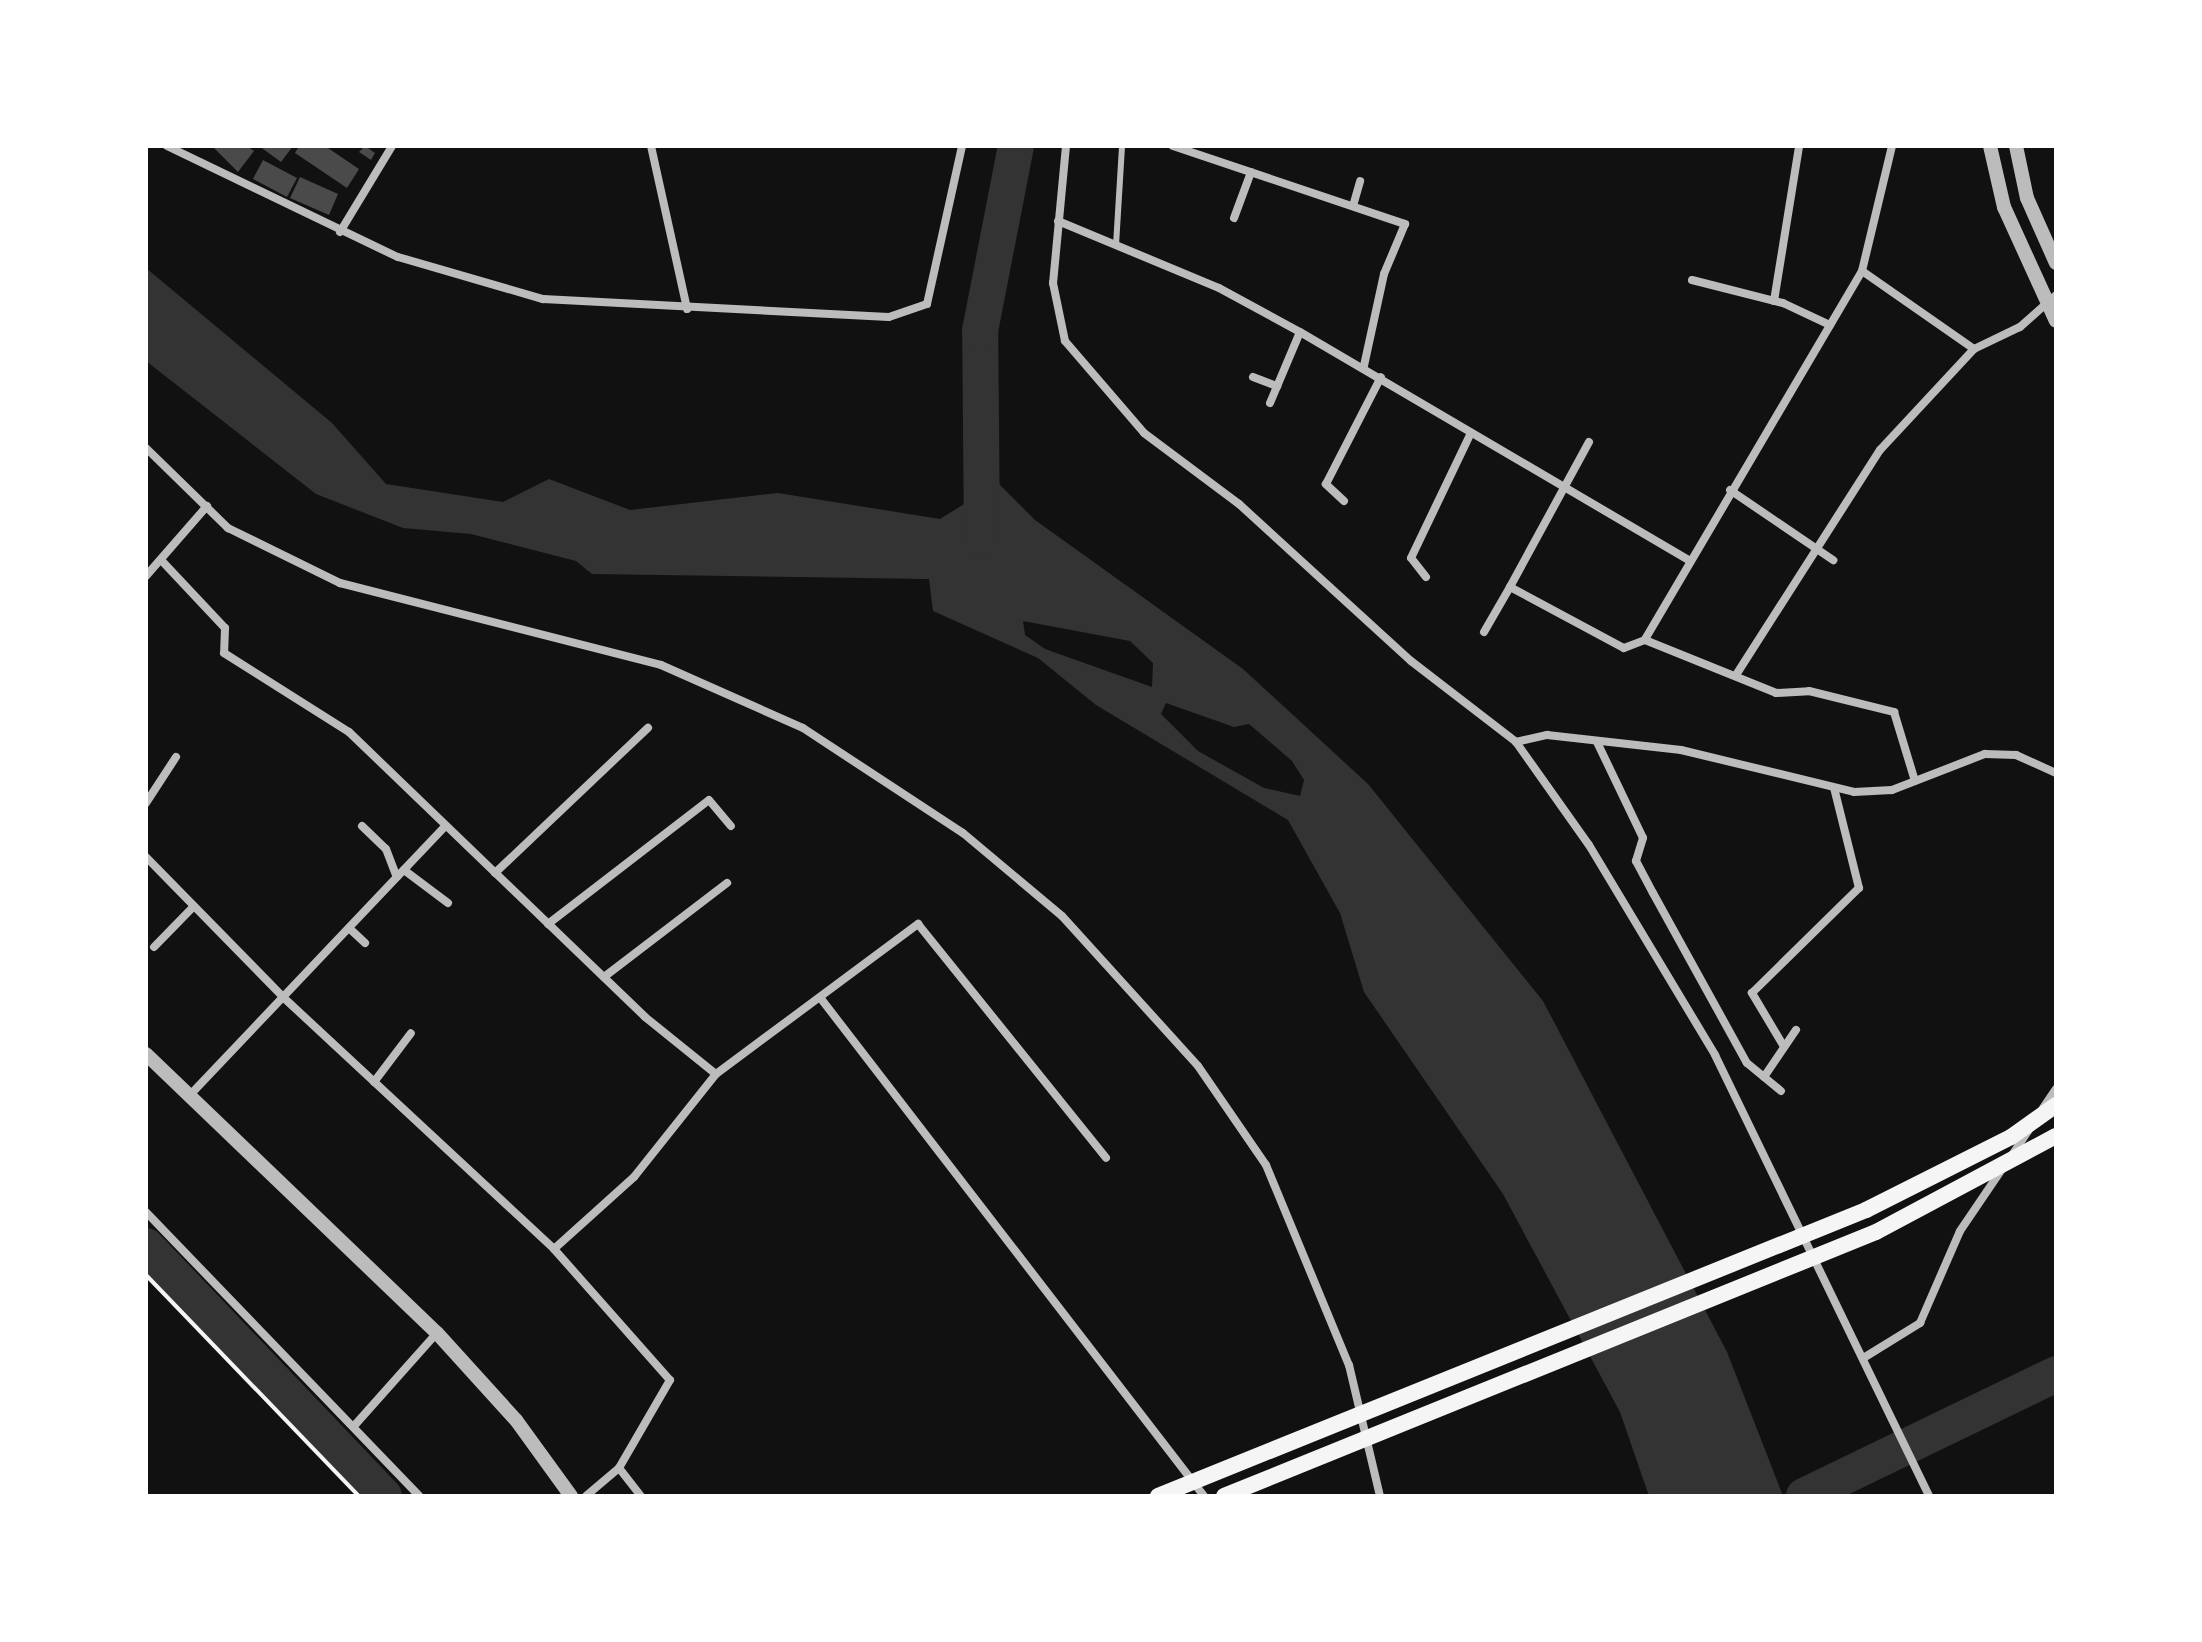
<!DOCTYPE html>
<html>
<head>
<meta charset="utf-8">
<style>
	body { margin:0 }
	#map { position:relative; width:2202px; height:1642px; overflow:hidden; background:#111; font-family:Cabin,sans-serif }
	div>[style] { position:absolute }
	.water>* { inset:0; background:#333 }
	.river>* { height:36px; margin:-18px; padding:0 18px; transform-origin:18px; border-radius:18px; background:#333 }
	.building>* { inset:0; background:#4a4a4a }
	.path>* { height:4px; margin:-2px; padding:0 2px; transform-origin:2px; border-radius:2px; background:#f5f5f5 }
	.service>* { height:6px; margin:-3px; padding:0 3px; transform-origin:3px; border-radius:3px; background:#bcbcbc }
	.minor>* { height:8px; margin:-4px; padding:0 4px; transform-origin:4px; border-radius:4px; background:#bcbcbc }
	.tertiary>* { height:14px; margin:-7px; padding:0 7px; transform-origin:7px; border-radius:7px; background:#bcbcbc }
	.secondary>* { height:16px; margin:-8px; padding:0 8px; transform-origin:8px; border-radius:8px; background:#f5f5f5 }
	span { translate:-50% -50%; white-space:nowrap; text-align:center; line-height:1.15; -webkit-text-stroke:8px #fff; paint-order:stroke }
	.frame { position:absolute; inset:0; border:148px solid #fff; pointer-events:none }
</style>
</head>
<body>
<div id="map">
	<div class="water">
		<i style="clip-path:polygon(evenodd,146px 268px,332px 423px,386px 484px,503px 502px,549px 479px,630px 510px,778px 493px,940px 519px,998px 483px,1035px 520px,1243px 669px,1368px 784px,1543px 1001px,1727px 1352px,1783px 1496px,1649px 1496px,1620px 1412px,1503px 1194px,1364px 992px,1340px 913px,1288px 820px,1096px 705px,1038px 658px,933px 611px,929px 579px,592px 574px,576px 561px,471px 534px,403px 528px,316px 494px,146px 361px,146px 268px,1023px 621px,1130px 641px,1153px 663px,1152px 687px,1045px 649px,1025px 635px,1023px 621px,146px 268px,1166px 703px,1234px 727px,1249px 724px,1292px 761px,1304px 780px,1300px 796px,1264px 788px,1198px 751px,1161px 714px,1166px 703px)"></i>
	</div>
	<div class="river">
		<i style="left:982px;top:540px;width:209px;rotate:-90.5deg"></i>
		<i style="left:980px;top:331px;width:188px;rotate:-79deg"></i>
		<i style="left:146px;top:1246px;width:345px;rotate:46.4deg"></i>
		<i style="left:1804px;top:1496px;width:280px;rotate:-25.8deg"></i>
	</div>
	<div class="building">
		<i style="clip-path:polygon(212px 146px,247px 146px,254px 151px,238px 172px)"></i>
		<i style="clip-path:polygon(259px 146px,293px 146px,281px 162px)"></i>
		<i style="clip-path:polygon(299px 146px,325px 146px,359px 169px,347px 188px,295px 153px)"></i>
		<i style="clip-path:polygon(365px 146px,375px 153px,371px 160px,359px 152px)"></i>
		<i style="clip-path:polygon(263px 160px,297px 178px,287px 197px,253px 179px)"></i>
		<i style="clip-path:polygon(300px 177px,338px 194px,329px 215px,290px 198px)"></i>
	</div>
	<div class="path">
		<i style="left:146px;top:1275px;width:307px;rotate:46.1deg"></i>
	</div>
	<div class="service">
		<i style="left:1116px;top:245px;width:99px;rotate:-86.5deg"></i>
	</div>
	<div class="minor">
		<i style="left:167px;top:146px;width:256px;rotate:25.7deg"></i>
		<i style="left:398px;top:257px;width:151px;rotate:16.2deg"></i>
		<i style="left:543px;top:299px;width:346px;rotate:3deg"></i>
		<i style="left:889px;top:317px;width:40px;rotate:-18.9deg"></i>
		<i style="left:927px;top:304px;width:162px;rotate:-77.5deg"></i>
		<i style="left:651px;top:146px;width:167px;rotate:77.5deg"></i>
		<i style="left:1066px;top:146px;width:138px;rotate:95.4deg"></i>
		<i style="left:1053px;top:283px;width:59px;rotate:78.3deg"></i>
		<i style="left:1065px;top:341px;width:121px;rotate:49.3deg"></i>
		<i style="left:1144px;top:433px;width:119px;rotate:36.8deg"></i>
		<i style="left:1239px;top:504px;width:233px;rotate:42.4deg"></i>
		<i style="left:1411px;top:661px;width:133px;rotate:37.6deg"></i>
		<i style="left:1516px;top:742px;width:126px;rotate:54.7deg"></i>
		<i style="left:1589px;top:845px;width:245px;rotate:59deg"></i>
		<i style="left:1715px;top:1055px;width:490px;rotate:64.1deg"></i>
		<i style="left:1173px;top:146px;width:245px;rotate:18.6deg"></i>
		<i style="left:1405px;top:224px;width:54px;rotate:112.8deg"></i>
		<i style="left:1384px;top:274px;width:94px;rotate:102.3deg"></i>
		<i style="left:1892px;top:146px;width:129px;rotate:103.5deg"></i>
		<i style="left:1862px;top:271px;width:428px;rotate:120.5deg"></i>
		<i style="left:1645px;top:640px;width:141px;rotate:22deg"></i>
		<i style="left:1776px;top:693px;width:33px;rotate:-3deg"></i>
		<i style="left:1809px;top:691px;width:88px;rotate:13.9deg"></i>
		<i style="left:1894px;top:712px;width:72px;rotate:73.1deg"></i>
		<i style="left:1353px;top:206px;width:26px;rotate:-74deg"></i>
		<i style="left:1234px;top:218px;width:49px;rotate:-69.7deg"></i>
		<i style="left:1058px;top:221px;width:174px;rotate:22.6deg"></i>
		<i style="left:1219px;top:288px;width:92px;rotate:28.5deg"></i>
		<i style="left:1300px;top:332px;width:450px;rotate:30.4deg"></i>
		<i style="left:340px;top:232px;width:100px;rotate:-58.8deg"></i>
		<i style="left:1692px;top:280px;width:94px;rotate:14.2deg"></i>
		<i style="left:1783px;top:303px;width:52px;rotate:25.1deg"></i>
		<i style="left:1774px;top:301px;width:157px;rotate:-80.8deg"></i>
		<i style="left:1974px;top:349px;width:51px;rotate:-25.6deg"></i>
		<i style="left:2020px;top:327px;width:48px;rotate:-41.6deg"></i>
		<i style="left:1253px;top:377px;width:26px;rotate:21deg"></i>
		<i style="left:1270px;top:403px;width:77px;rotate:-67.1deg"></i>
		<i style="left:1589px;top:442px;width:165px;rotate:118.6deg"></i>
		<i style="left:1510px;top:587px;width:129px;rotate:28.2deg"></i>
		<i style="left:1624px;top:648px;width:22px;rotate:-21deg"></i>
		<i style="left:146px;top:448px;width:115px;rotate:44.3deg"></i>
		<i style="left:228px;top:528px;width:125px;rotate:26.2deg"></i>
		<i style="left:340px;top:583px;width:331px;rotate:14.3deg"></i>
		<i style="left:661px;top:665px;width:155px;rotate:23.9deg"></i>
		<i style="left:803px;top:728px;width:191px;rotate:33.3deg"></i>
		<i style="left:963px;top:833px;width:129px;rotate:40deg"></i>
		<i style="left:1062px;top:916px;width:202px;rotate:47.8deg"></i>
		<i style="left:1198px;top:1066px;width:120px;rotate:55.5deg"></i>
		<i style="left:1266px;top:1165px;width:217px;rotate:67.5deg"></i>
		<i style="left:1349px;top:1365px;width:135px;rotate:76.7deg"></i>
		<i style="left:1730px;top:490px;width:125px;rotate:34.2deg"></i>
		<i style="left:1344px;top:501px;width:25px;rotate:-137deg"></i>
		<i style="left:1326px;top:484px;width:120px;rotate:-62.8deg"></i>
		<i style="left:162px;top:561px;width:92px;rotate:46.8deg"></i>
		<i style="left:225px;top:628px;width:25px;rotate:92deg"></i>
		<i style="left:224px;top:653px;width:148px;rotate:32.3deg"></i>
		<i style="left:349px;top:732px;width:411px;rotate:43.9deg"></i>
		<i style="left:645px;top:1017px;width:91px;rotate:38.8deg"></i>
		<i style="left:146px;top:576px;width:93px;rotate:-48.9deg"></i>
		<i style="left:1426px;top:577px;width:24px;rotate:-128deg"></i>
		<i style="left:1411px;top:558px;width:139px;rotate:-64.4deg"></i>
		<i style="left:1484px;top:632px;width:52px;rotate:-60deg"></i>
		<i style="left:1736px;top:675px;width:267px;rotate:-57.4deg"></i>
		<i style="left:1880px;top:450px;width:138px;rotate:-47.1deg"></i>
		<i style="left:1974px;top:349px;width:136px;rotate:-145.1deg"></i>
		<i style="left:1516px;top:742px;width:32px;rotate:-13deg"></i>
		<i style="left:1547px;top:735px;width:135px;rotate:6.4deg"></i>
		<i style="left:1681px;top:750px;width:178px;rotate:13.6deg"></i>
		<i style="left:1854px;top:792px;width:38px;rotate:-3deg"></i>
		<i style="left:1892px;top:790px;width:100px;rotate:-21.2deg"></i>
		<i style="left:1985px;top:754px;width:31px;rotate:2deg"></i>
		<i style="left:2016px;top:755px;width:44px;rotate:24.2deg"></i>
		<i style="left:1597px;top:742px;width:106px;rotate:64.4deg"></i>
		<i style="left:1643px;top:838px;width:24px;rotate:107deg"></i>
		<i style="left:1636px;top:861px;width:36px;rotate:62deg"></i>
		<i style="left:1653px;top:893px;width:194px;rotate:61.1deg"></i>
		<i style="left:1747px;top:1063px;width:44px;rotate:39.5deg"></i>
		<i style="left:146px;top:803px;width:55px;rotate:-56.9deg"></i>
		<i style="left:362px;top:826px;width:33px;rotate:44deg"></i>
		<i style="left:386px;top:849px;width:30px;rotate:69deg"></i>
		<i style="left:146px;top:857px;width:197px;rotate:45.6deg"></i>
		<i style="left:284px;top:998px;width:369px;rotate:42.9deg"></i>
		<i style="left:554px;top:1249px;width:175px;rotate:48.5deg"></i>
		<i style="left:670px;top:1380px;width:102px;rotate:120.1deg"></i>
		<i style="left:619px;top:1468px;width:43px;rotate:139.7deg"></i>
		<i style="left:404px;top:870px;width:55px;rotate:36.9deg"></i>
		<i style="left:495px;top:873px;width:211px;rotate:-43.5deg"></i>
		<i style="left:548px;top:924px;width:203px;rotate:-37.6deg"></i>
		<i style="left:709px;top:800px;width:34px;rotate:50deg"></i>
		<i style="left:349px;top:928px;width:22px;rotate:43deg"></i>
		<i style="left:154px;top:947px;width:57px;rotate:-45.7deg"></i>
		<i style="left:604px;top:977px;width:155px;rotate:-37.4deg"></i>
		<i style="left:822px;top:1000px;width:626px;rotate:52.4deg"></i>
		<i style="left:1783px;top:1045px;width:61px;rotate:-120.8deg"></i>
		<i style="left:1752px;top:993px;width:150px;rotate:-44.5deg"></i>
		<i style="left:1859px;top:888px;width:103px;rotate:-104deg"></i>
		<i style="left:1764px;top:1077px;width:57px;rotate:-55.8deg"></i>
		<i style="left:374px;top:1082px;width:61px;rotate:-52.9deg"></i>
		<i style="left:190px;top:1095px;width:371px;rotate:-46.5deg"></i>
		<i style="left:2043px;top:1108px;width:23px;rotate:-56deg"></i>
		<i style="left:2012px;top:1155px;width:30px;rotate:-56deg"></i>
		<i style="left:146px;top:1212px;width:394px;rotate:46.1deg"></i>
		<i style="left:554px;top:1249px;width:108px;rotate:-42deg"></i>
		<i style="left:634px;top:1177px;width:132px;rotate:-51.5deg"></i>
		<i style="left:716px;top:1074px;width:252px;rotate:-36.6deg"></i>
		<i style="left:918px;top:924px;width:300px;rotate:51.2deg"></i>
		<i style="left:1865px;top:1357px;width:65px;rotate:-31.7deg"></i>
		<i style="left:1920px;top:1323px;width:100px;rotate:-66.5deg"></i>
		<i style="left:1960px;top:1231px;width:75px;rotate:-55.9deg"></i>
		<i style="left:354px;top:1426px;width:125px;rotate:-48.3deg"></i>
		<i style="left:619px;top:1468px;width:36px;rotate:52deg"></i>
	</div>
	<div class="tertiary">
		<i style="left:1990px;top:146px;width:63px;rotate:77.1deg"></i>
		<i style="left:2004px;top:207px;width:125px;rotate:65.5deg"></i>
		<i style="left:2016px;top:146px;width:53px;rotate:78.1deg"></i>
		<i style="left:2027px;top:198px;width:71px;rotate:66deg"></i>
		<i style="left:146px;top:1054px;width:403px;rotate:43.8deg"></i>
		<i style="left:437px;top:1333px;width:118px;rotate:47.8deg"></i>
		<i style="left:516px;top:1420px;width:94px;rotate:54.1deg"></i>
	</div>
	<div class="secondary">
		<i style="left:1158px;top:1496px;width:764px;rotate:-22deg"></i>
		<i style="left:1866px;top:1210px;width:162px;rotate:-26.7deg"></i>
		<i style="left:2011px;top:1137px;width:55px;rotate:-35.4deg"></i>
		<i style="left:1224px;top:1496px;width:703px;rotate:-22.04deg"></i>
		<i style="left:1876px;top:1232px;width:204px;rotate:-28.1deg"></i>
	</div>
	<div class="frame"></div>
</div>
</body>
</html>
